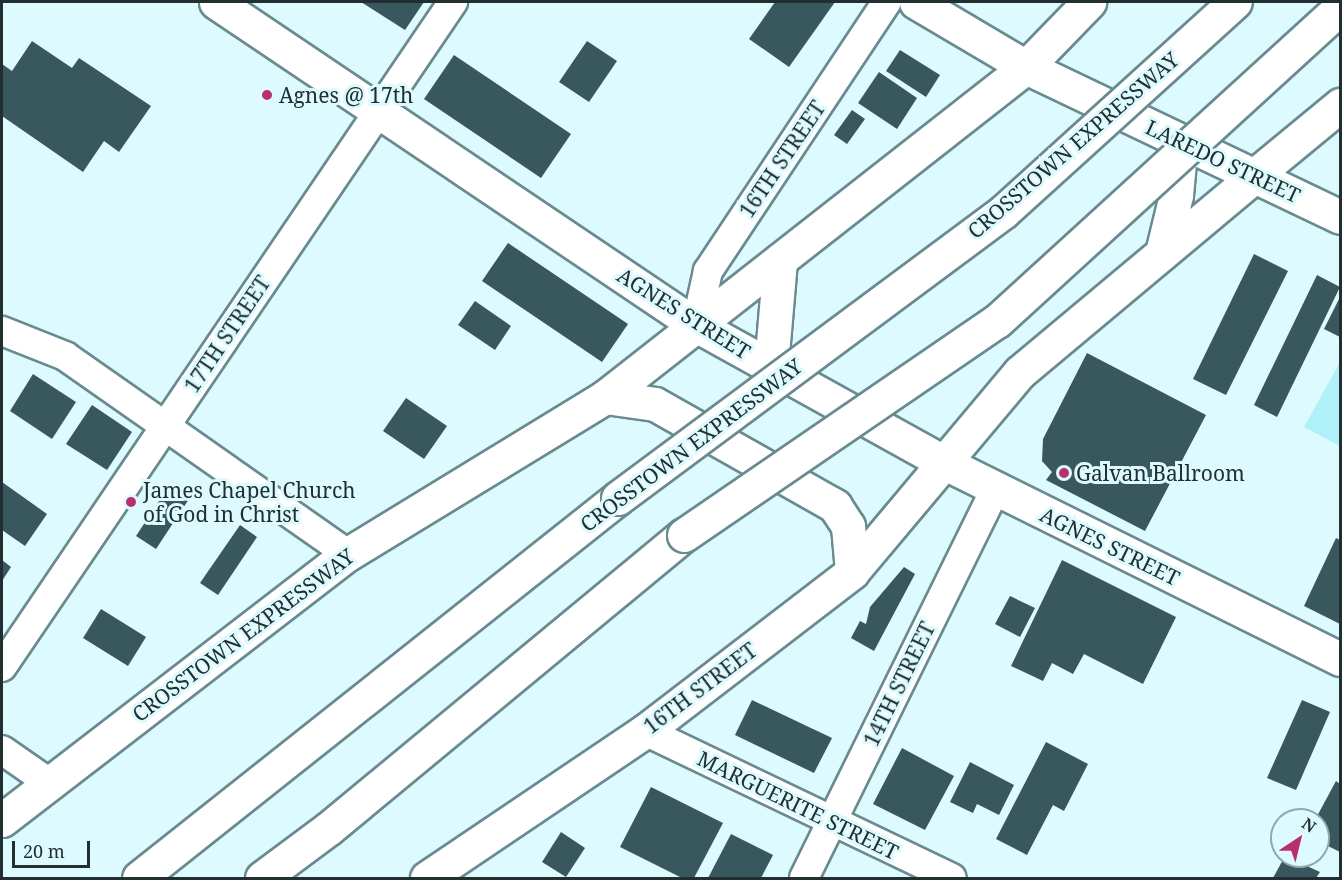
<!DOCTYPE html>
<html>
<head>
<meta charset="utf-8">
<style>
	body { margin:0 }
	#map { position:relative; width:1342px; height:880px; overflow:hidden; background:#ddfafe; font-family:"Noto Serif",serif }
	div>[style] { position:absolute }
	.green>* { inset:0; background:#b0f0f9 }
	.building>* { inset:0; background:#38585d }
	.roads { filter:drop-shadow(2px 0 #698b90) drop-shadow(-2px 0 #698b90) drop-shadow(0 2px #698b90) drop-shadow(0 -2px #698b90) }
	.minor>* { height:28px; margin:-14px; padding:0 14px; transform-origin:14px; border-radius:14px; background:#fff }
	.tertiary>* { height:33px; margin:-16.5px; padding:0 16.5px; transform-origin:16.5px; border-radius:16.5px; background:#fff }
	.secondary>* { height:33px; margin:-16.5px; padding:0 16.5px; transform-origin:16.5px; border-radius:16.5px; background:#fff }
	.primary>* { height:33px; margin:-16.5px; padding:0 16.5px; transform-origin:16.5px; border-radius:16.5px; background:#fff }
	.motorway>* { height:33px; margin:-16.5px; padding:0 16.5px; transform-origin:16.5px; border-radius:16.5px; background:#fff }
	.bridges { filter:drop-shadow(2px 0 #698b90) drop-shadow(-2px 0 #698b90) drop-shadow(0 2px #698b90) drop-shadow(0 -2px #698b90) }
	.motorway-bridge>* { height:33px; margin:-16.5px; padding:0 16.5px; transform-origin:16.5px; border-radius:16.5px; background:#fff }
	.dots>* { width:16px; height:16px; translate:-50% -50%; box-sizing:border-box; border:3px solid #ddfafe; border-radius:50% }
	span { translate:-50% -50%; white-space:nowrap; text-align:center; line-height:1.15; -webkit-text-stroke:6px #ddfafe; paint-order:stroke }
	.poi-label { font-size:21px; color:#212f31 }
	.left { translate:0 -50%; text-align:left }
	.street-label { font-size:21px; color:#212f31 }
	.frame { position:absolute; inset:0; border:3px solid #212f31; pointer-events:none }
	.north { position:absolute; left:1270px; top:808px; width:60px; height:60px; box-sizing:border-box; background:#ddfafe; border:2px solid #92a9ac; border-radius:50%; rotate:35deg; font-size:16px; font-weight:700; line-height:24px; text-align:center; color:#212f31 }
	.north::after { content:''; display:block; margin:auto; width:21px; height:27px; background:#b82f6e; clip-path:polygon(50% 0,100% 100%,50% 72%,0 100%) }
	.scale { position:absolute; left:12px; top:841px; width:78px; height:27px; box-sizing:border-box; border:3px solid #212f31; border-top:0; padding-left:8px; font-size:18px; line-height:21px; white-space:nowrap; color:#212f31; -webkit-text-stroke:4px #ddfafe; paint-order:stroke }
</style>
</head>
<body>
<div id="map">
	<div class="green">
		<i style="clip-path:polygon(1340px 362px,1340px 446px,1304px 427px)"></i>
	</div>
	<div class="building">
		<i style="clip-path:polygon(361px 2px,424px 2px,405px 30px)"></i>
		<i style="clip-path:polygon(775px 2px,835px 2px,789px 67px,749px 39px)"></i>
		<i style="clip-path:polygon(32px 41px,72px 68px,79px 58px,151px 106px,119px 152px,104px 141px,83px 172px,2px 116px,2px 64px,12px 71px)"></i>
		<i style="clip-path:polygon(587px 41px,617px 61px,589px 102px,559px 82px)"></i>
		<i style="clip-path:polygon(900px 50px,940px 75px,926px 97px,886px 71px)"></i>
		<i style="clip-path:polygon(454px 55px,571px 134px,541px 178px,424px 99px)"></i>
		<i style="clip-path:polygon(879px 72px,917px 98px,897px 129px,858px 103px)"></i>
		<i style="clip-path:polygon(852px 110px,865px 119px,847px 144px,834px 135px)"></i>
		<i style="clip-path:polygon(508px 243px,628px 324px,602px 362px,482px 281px)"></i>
		<i style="clip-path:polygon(1254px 254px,1288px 271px,1226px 395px,1193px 379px)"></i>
		<i style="clip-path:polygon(1317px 275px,1340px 287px,1277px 417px,1254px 405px)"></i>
		<i style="clip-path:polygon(1340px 297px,1340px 337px,1324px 329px)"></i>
		<i style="clip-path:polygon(475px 301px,511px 326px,495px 350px,458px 325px)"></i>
		<i style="clip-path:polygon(1087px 353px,1206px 415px,1145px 531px,1046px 480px,1052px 472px,1042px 461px,1043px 439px)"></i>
		<i style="clip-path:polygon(33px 374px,76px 402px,52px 439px,10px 411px)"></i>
		<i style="clip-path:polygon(406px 398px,447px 426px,424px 459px,383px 431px)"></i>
		<i style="clip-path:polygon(92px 405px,132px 432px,107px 470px,66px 444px)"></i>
		<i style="clip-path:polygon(2px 482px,47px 514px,25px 546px,2px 530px)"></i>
		<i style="clip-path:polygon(169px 486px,189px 499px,156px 549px,136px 536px)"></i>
		<i style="clip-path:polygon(240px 525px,257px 537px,218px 595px,200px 583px)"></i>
		<i style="clip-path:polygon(1336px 538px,1340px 540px,1340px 624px,1304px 606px)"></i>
		<i style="clip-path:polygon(2px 560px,11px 567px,2px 581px)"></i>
		<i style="clip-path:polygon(1062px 560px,1176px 617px,1143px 684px,1084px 654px,1073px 674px,1052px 663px,1043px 681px,1011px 666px)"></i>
		<i style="clip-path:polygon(904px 567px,915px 574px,874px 651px,851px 638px,860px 621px,866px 624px,870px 607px)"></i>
		<i style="clip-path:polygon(1010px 596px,1035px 608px,1020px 637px,995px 624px)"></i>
		<i style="clip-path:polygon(101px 609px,146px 637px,128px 666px,83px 638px)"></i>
		<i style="clip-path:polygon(752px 700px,832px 738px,814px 773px,735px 735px)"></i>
		<i style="clip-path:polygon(1302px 700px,1330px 712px,1296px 790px,1267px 778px)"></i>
		<i style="clip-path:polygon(1046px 742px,1088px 764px,1064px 811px,1053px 805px,1027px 855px,996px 839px)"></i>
		<i style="clip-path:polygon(902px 748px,954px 776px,925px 830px,873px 804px)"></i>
		<i style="clip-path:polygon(970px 762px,1014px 785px,999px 815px,977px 804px,973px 813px,950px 802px)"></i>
		<i style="clip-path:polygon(1336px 781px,1340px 784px,1340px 852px,1318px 841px,1315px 820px)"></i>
		<i style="clip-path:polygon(651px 787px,723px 823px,694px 878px,682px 878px,620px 847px)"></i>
		<i style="clip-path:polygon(561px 832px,585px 848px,566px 877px,542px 862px)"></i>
		<i style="clip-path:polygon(731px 834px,773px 855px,761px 878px,708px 878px)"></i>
		<i style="clip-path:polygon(1285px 856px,1320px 872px,1316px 878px,1273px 878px)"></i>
	</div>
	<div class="roads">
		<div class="minor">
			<i style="left:696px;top:325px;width:55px;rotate:-77.5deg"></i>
			<i style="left:708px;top:271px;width:323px;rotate:-56.4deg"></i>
			<i style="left:2px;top:331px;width:68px;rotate:21.6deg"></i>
			<i style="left:65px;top:356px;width:345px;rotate:35deg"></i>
			<i style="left:2px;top:667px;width:804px;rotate:-55.86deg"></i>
			<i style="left:645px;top:731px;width:340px;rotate:25.6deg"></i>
			<i style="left:2px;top:750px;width:56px;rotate:34.8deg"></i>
			<i style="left:804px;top:878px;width:433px;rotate:-63.8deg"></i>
		</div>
		<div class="tertiary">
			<i style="left:1254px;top:176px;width:112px;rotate:-39.5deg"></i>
		</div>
		<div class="secondary">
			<i style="left:771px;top:366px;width:106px;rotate:-85.1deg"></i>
			<i style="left:605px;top:397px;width:50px;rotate:8deg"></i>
			<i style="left:655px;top:404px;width:207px;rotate:29.5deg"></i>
			<i style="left:835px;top:506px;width:24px;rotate:57deg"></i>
			<i style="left:848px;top:526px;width:46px;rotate:85deg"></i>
			<i style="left:2px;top:820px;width:436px;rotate:-37.6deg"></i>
			<i style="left:348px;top:554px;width:301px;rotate:-31.4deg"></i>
			<i style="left:605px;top:397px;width:535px;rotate:-38.09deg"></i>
			<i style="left:1026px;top:67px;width:91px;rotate:-45.9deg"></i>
			<i style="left:427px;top:878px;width:263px;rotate:-34deg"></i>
			<i style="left:645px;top:731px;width:261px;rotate:-37.5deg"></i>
			<i style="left:852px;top:572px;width:261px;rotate:-50deg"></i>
			<i style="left:1020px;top:372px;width:305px;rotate:-39.9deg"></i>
		</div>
		<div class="primary">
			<i style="left:216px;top:2px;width:579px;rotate:33.94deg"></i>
			<i style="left:696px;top:325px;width:282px;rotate:29deg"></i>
			<i style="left:943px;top:462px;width:443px;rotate:26.4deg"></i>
			<i style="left:916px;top:2px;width:128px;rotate:30.6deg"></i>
			<i style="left:1026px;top:67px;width:348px;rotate:25.5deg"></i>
			<i style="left:1162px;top:253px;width:60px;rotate:-76.4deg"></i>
			<i style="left:1176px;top:195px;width:54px;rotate:-84.7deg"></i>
		</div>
		<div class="motorway">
			<i style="left:139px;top:878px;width:611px;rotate:-38.43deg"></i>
			<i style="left:262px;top:878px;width:82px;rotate:-36.6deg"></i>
			<i style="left:328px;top:829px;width:462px;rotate:-39.6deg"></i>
		</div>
	</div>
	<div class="bridges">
		<div class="motorway-bridge">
			<i style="left:618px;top:498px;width:480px;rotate:-36.6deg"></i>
			<i style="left:1003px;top:212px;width:313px;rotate:-42.2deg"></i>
			<i style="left:684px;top:535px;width:379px;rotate:-34.4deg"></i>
			<i style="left:997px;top:321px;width:464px;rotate:-42.4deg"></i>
		</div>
	</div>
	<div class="dots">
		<i style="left:267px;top:95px;background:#b82f6e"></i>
		<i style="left:1064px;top:473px;background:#b82f6e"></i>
		<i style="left:131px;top:502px;background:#b82f6e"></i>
	</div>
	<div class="poi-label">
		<span class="left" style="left:279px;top:95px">Agnes @ 17th</span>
		<span class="left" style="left:1076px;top:473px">Galvan Ballroom</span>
		<span class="left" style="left:143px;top:502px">James Chapel Church<br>of God in Christ</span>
	</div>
	<div class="street-label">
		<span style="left:1073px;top:145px;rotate:-41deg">CROSSTOWN EXPRESSWAY</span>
		<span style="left:782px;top:159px;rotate:-56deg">16TH STREET</span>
		<span style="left:1223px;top:161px;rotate:25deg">LAREDO STREET</span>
		<span style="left:684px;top:313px;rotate:32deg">AGNES STREET</span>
		<span style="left:227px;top:334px;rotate:-56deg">17TH STREET</span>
		<span style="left:691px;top:445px;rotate:-37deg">CROSSTOWN EXPRESSWAY</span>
		<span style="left:1110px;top:546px;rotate:26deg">AGNES STREET</span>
		<span style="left:243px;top:635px;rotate:-37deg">CROSSTOWN EXPRESSWAY</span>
		<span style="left:899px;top:684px;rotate:-64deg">14TH STREET</span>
		<span style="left:700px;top:688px;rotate:-37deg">16TH STREET</span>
		<span style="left:798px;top:805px;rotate:26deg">MARGUERITE STREET</span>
	</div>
	<div class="frame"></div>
	<div class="north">N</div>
	<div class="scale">20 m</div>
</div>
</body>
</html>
